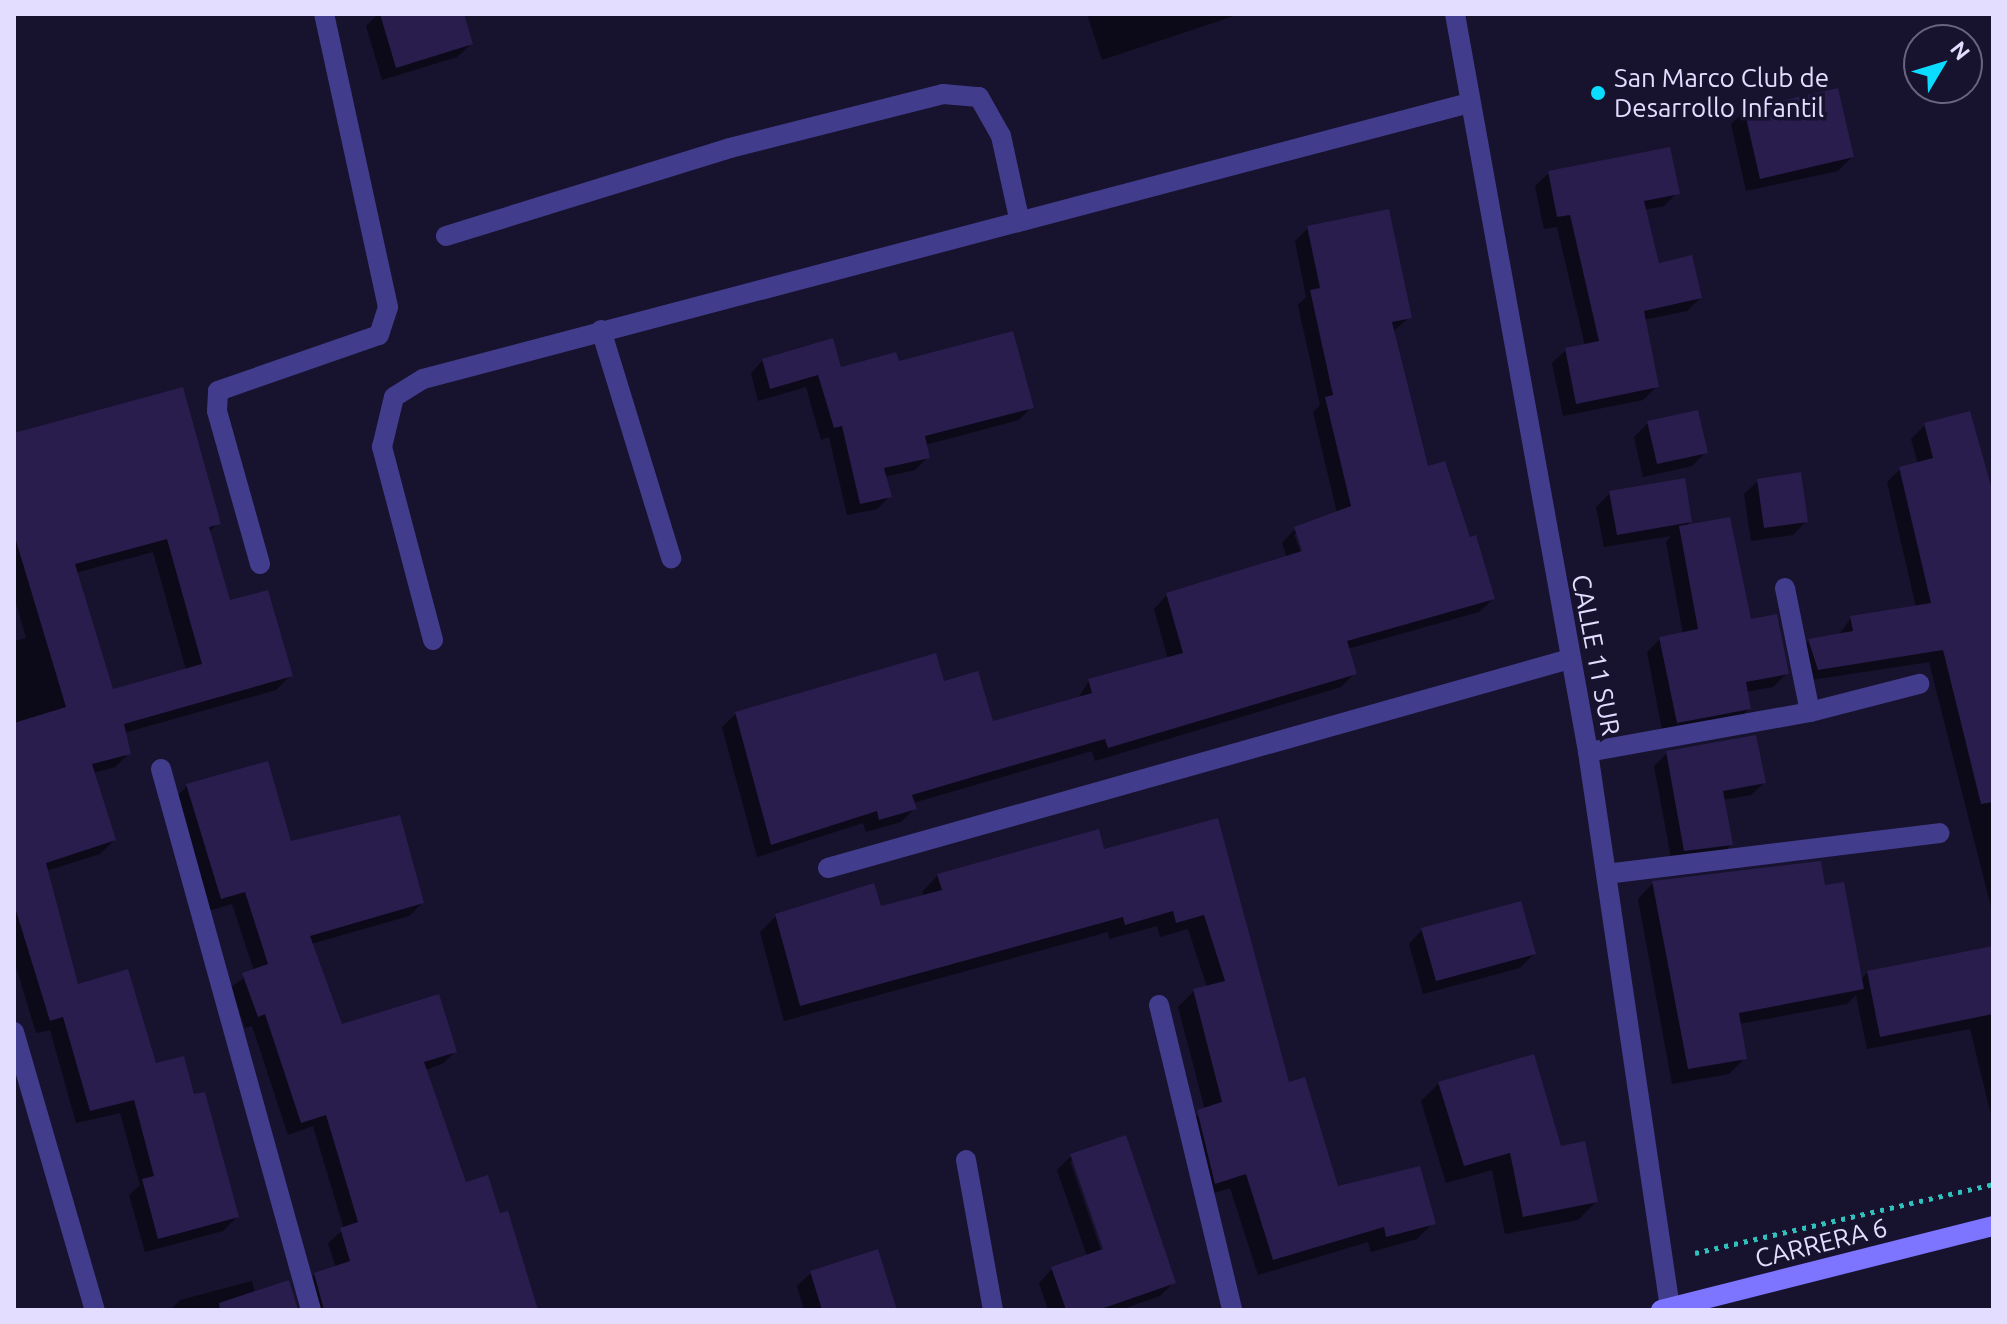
<!DOCTYPE html>
<html>
<head>
<meta charset="utf-8">
<style>
	body { margin:0 }
	#map { position:relative; width:2007px; height:1324px; overflow:hidden; background:#17122d; font-family:Ubuntu,sans-serif }
	div>[style] { position:absolute }
	.shadow>* { inset:0; background:#0007 }
	.building>* { inset:0; background:#291d4e }
	.path>* { height:5px; margin-top:-2.5px; transform-origin:0; background:repeating-linear-gradient(90deg,#30c1bd 0 4px,transparent 0 10px) }
	.service>* { height:20px; margin:-10px; padding:0 10px; transform-origin:10px; border-radius:10px; background:#423c8c }
	.minor>* { height:20px; margin:-10px; padding:0 10px; transform-origin:10px; border-radius:10px; background:#423c8c }
	.secondary>* { height:20px; margin:-10px; padding:0 10px; transform-origin:10px; border-radius:10px; background:#7d75ff }
	.dots>* { width:22px; height:22px; translate:-50% -50%; box-sizing:border-box; border:4px solid #17122d; border-radius:50% }
	span { translate:-50% -50%; white-space:nowrap; text-align:center; line-height:1.15; -webkit-text-stroke:7px #17122d; paint-order:stroke }
	.poi-label { font-size:26px; color:#e3deff }
	.left { translate:0 -50%; text-align:left }
	.street-label { font-size:26px; color:#e3deff }
	.frame { position:absolute; inset:0; border:16px solid #e3deff; pointer-events:none }
	.north { position:absolute; left:1903px; top:24px; width:80px; height:80px; box-sizing:border-box; background:#17122d; border:2px solid #696481; border-radius:50%; rotate:52deg; font-size:22px; font-weight:700; line-height:32px; text-align:center; color:#e3deff }
	.north::after { content:''; display:block; margin:auto; width:28px; height:36px; background:#0addff; clip-path:polygon(50% 0,100% 100%,50% 72%,0 100%) }
</style>
</head>
<body>
<div id="map">
	<div class="shadow">
		<i style="clip-path:polygon(378px 14px,462px 14px,471px 44px,457px 57px,382px 80px,366px 26px)"></i>
		<i style="clip-path:polygon(1087px 14px,1240px 14px,1102px 60px)"></i>
		<i style="clip-path:polygon(1745px 111px,1852px 157px,1838px 171px,1746px 191px,1731px 124px)"></i>
		<i style="clip-path:polygon(1549px 173px,1677px 193px,1664px 206px,1644px 210px,1658px 265px,1700px 298px,1687px 311px,1643px 320px,1656px 387px,1643px 400px,1563px 416px,1552px 363px,1566px 350px,1585px 346px,1557px 227px,1544px 229px,1535px 186px)"></i>
		<i style="clip-path:polygon(evenodd,1308px 228px,1410px 317px,1392px 332px,1426px 469px,1468px 539px,1493px 599px,1479px 612px,1347px 649px,1355px 673px,1341px 687px,1095px 761px,1092px 751px,913px 803px,914px 809px,901px 822px,866px 832px,863px 823px,757px 857px,722px 727px,736px 714px,943px 683px,992px 723px,1077px 700px,1089px 681px,1168px 659px,1154px 609px,1167px 595px,1287px 558px,1282px 543px,1295px 529px,1337px 513px,1313px 412px,1320px 405px,1298px 305px,1306px 297px,1295px 241px,1308px 228px,1294px 534px,1298px 534px,1308px 559px,1304px 561px,1294px 534px)"></i>
		<i style="clip-path:polygon(763px 360px,840px 370px,897px 364px,1031px 407px,1019px 420px,925px 445px,928px 457px,915px 470px,884px 477px,889px 497px,877px 509px,847px 515px,829px 437px,821px 440px,806px 387px,758px 401px,751px 373px)"></i>
		<i style="clip-path:polygon(1648px 423px,1706px 452px,1692px 466px,1643px 477px,1634px 437px)"></i>
		<i style="clip-path:polygon(1925px 425px,1993px 508px,1993px 915px,1929px 662px,1805px 681px,1796px 654px,1809px 640px,1838px 636px,1851px 618px,1916px 607px,1887px 482px,1900px 469px,1918px 464px,1911px 439px)"></i>
		<i style="clip-path:polygon(evenodd,14px 435px,218px 523px,208px 533px,228px 603px,290px 676px,276px 690px,124px 733px,129px 753px,115px 767px,93px 773px,114px 840px,100px 854px,46px 871px,77px 986px,192px 1097px,237px 1217px,223px 1231px,145px 1252px,129px 1195px,140px 1185px,120px 1113px,76px 1123px,50px 1030px,36px 1033px,14px 960px,14px 641px,26px 638px,14px 596px,14px 435px,153px 552px,186px 670px,112px 691px,75px 573px,153px 552px)"></i>
		<i style="clip-path:polygon(1758px 481px,1806px 521px,1793px 535px,1751px 541px,1744px 494px)"></i>
		<i style="clip-path:polygon(1610px 493px,1690px 522px,1685px 527px,1787px 673px,1773px 687px,1746px 692px,1749px 709px,1735px 722px,1663px 735px,1647px 652px,1660px 639px,1683px 634px,1666px 542px,1671px 536px,1604px 547px,1596px 507px)"></i>
		<i style="clip-path:polygon(1667px 753px,1764px 783px,1751px 795px,1722px 800px,1731px 845px,1718px 857px,1672px 863px,1654px 766px)"></i>
		<i style="clip-path:polygon(187px 786px,289px 844px,422px 903px,409px 916px,311px 944px,341px 1026px,455px 1052px,442px 1064px,425px 1070px,465px 1184px,536px 1310px,308px 1310px,302px 1287px,315px 1274px,336px 1268px,328px 1243px,344px 1229px,313px 1126px,288px 1135px,252px 1026px,245px 1028px,231px 987px,254px 971px,232px 904px,208px 911px,174px 799px)"></i>
		<i style="clip-path:polygon(1217px 821px,1288px 1084px,1337px 1189px,1433px 1223px,1417px 1239px,1371px 1252px,1368px 1242px,1258px 1275px,1230px 1188px,1199px 1198px,1182px 1127px,1205px 1110px,1178px 1007px,1194px 991px,1207px 987px,1188px 929px,1160px 937px,1157px 926px,1109px 939px,1108px 932px,784px 1021px,760px 932px,776px 916px,879px 909px,924px 897px,922px 892px,938px 875px,1103px 851px)"></i>
		<i style="clip-path:polygon(1653px 883px,1823px 887px,1861px 979px,1868px 972px,1993px 948px,1993px 1123px,1970px 1029px,1867px 1049px,1856px 995px,1847px 1004px,1739px 1024px,1745px 1058px,1729px 1074px,1672px 1084px,1638px 899px)"></i>
		<i style="clip-path:polygon(1422px 930px,1534px 954px,1520px 968px,1423px 994px,1409px 944px)"></i>
		<i style="clip-path:polygon(1439px 1083px,1560px 1148px,1596px 1202px,1578px 1220px,1505px 1234px,1492px 1170px,1446px 1183px,1421px 1101px)"></i>
		<i style="clip-path:polygon(evenodd,1071px 1156px,1174px 1282px,1160px 1296px,1120px 1310px,1048px 1310px,1039px 1283px,1052px 1269px,1087px 1256px,1057px 1170px,1071px 1156px,1070px 1161px,1074px 1161px,1108px 1257px,1104px 1259px,1070px 1161px)"></i>
		<i style="clip-path:polygon(811px 1273px,891px 1310px,804px 1310px,797px 1286px)"></i>
		<i style="clip-path:polygon(252px 1281px,255px 1293px,296px 1310px,170px 1310px,180px 1300px)"></i>
	</div>
	<div class="building">
		<i style="clip-path:polygon(380px 14px,464px 14px,473px 44px,396px 68px)"></i>
		<i style="clip-path:polygon(1838px 88px,1854px 157px,1760px 179px,1744px 109px)"></i>
		<i style="clip-path:polygon(1670px 147px,1680px 194px,1644px 201px,1659px 263px,1692px 255px,1702px 298px,1644px 311px,1659px 387px,1576px 404px,1565px 348px,1599px 341px,1570px 215px,1557px 217px,1548px 171px)"></i>
		<i style="clip-path:polygon(1389px 209px,1412px 318px,1392px 322px,1428px 466px,1445px 461px,1470px 537px,1476px 535px,1495px 599px,1347px 641px,1357px 674px,1108px 748px,1105px 739px,983px 774px,912px 795px,917px 809px,879px 820px,877px 811px,771px 845px,735px 712px,936px 653px,944px 681px,978px 671px,993px 721px,1092px 693px,1088px 679px,1183px 653px,1166px 593px,1302px 551px,1294px 527px,1351px 506px,1325px 397px,1333px 395px,1310px 290px,1320px 288px,1307px 226px)"></i>
		<i style="clip-path:polygon(1013px 331px,1034px 408px,925px 436px,930px 458px,884px 468px,892px 497px,860px 504px,842px 426px,834px 428px,818px 375px,770px 389px,762px 359px,833px 338px,841px 367px,896px 352px,899px 361px)"></i>
		<i style="clip-path:polygon(evenodd,183px 387px,221px 524px,209px 527px,230px 600px,268px 590px,293px 676px,124px 724px,131px 754px,92px 764px,116px 840px,46px 863px,78px 984px,128px 969px,156px 1063px,184px 1056px,194px 1094px,205px 1092px,239px 1217px,158px 1239px,142px 1179px,154px 1176px,134px 1100px,90px 1111px,63px 1017px,50px 1021px,14px 904px,14px 723px,66px 707px,14px 534px,14px 433px,183px 387px,167px 539px,202px 664px,113px 689px,75px 564px,167px 539px)"></i>
		<i style="clip-path:polygon(1698px 410px,1708px 453px,1657px 464px,1647px 421px)"></i>
		<i style="clip-path:polygon(1970px 411px,1993px 493px,1993px 802px,1981px 804px,1943px 650px,1818px 670px,1808px 639px,1853px 631px,1850px 616px,1931px 603px,1899px 467px,1933px 458px,1924px 423px)"></i>
		<i style="clip-path:polygon(1801px 472px,1808px 522px,1764px 528px,1757px 479px)"></i>
		<i style="clip-path:polygon(1685px 478px,1692px 522px,1617px 535px,1609px 491px)"></i>
		<i style="clip-path:polygon(1730px 517px,1751px 619px,1777px 614px,1789px 674px,1746px 682px,1751px 709px,1677px 723px,1659px 637px,1698px 629px,1679px 526px)"></i>
		<i style="clip-path:polygon(1756px 735px,1766px 783px,1723px 791px,1733px 845px,1684px 851px,1666px 751px)"></i>
		<i style="clip-path:polygon(268px 761px,291px 841px,400px 815px,424px 903px,310px 936px,342px 1024px,439px 994px,457px 1052px,424px 1062px,466px 1182px,488px 1175px,500px 1213px,508px 1211px,538px 1310px,324px 1310px,314px 1273px,350px 1261px,340px 1228px,358px 1222px,326px 1115px,301px 1123px,265px 1014px,258px 1017px,242px 973px,268px 964px,245px 892px,221px 899px,186px 784px)"></i>
		<i style="clip-path:polygon(1218px 818px,1289px 1082px,1305px 1077px,1338px 1186px,1420px 1166px,1436px 1224px,1386px 1237px,1384px 1227px,1273px 1260px,1246px 1174px,1215px 1184px,1197px 1110px,1222px 1102px,1193px 989px,1225px 981px,1204px 915px,1176px 923px,1173px 911px,1125px 925px,1123px 917px,800px 1006px,775px 914px,874px 883px,881px 906px,942px 890px,937px 874px,1099px 829px,1104px 849px)"></i>
		<i style="clip-path:polygon(1821px 861px,1825px 885px,1844px 882px,1864px 989px,1739px 1013px,1747px 1059px,1688px 1069px,1652px 881px)"></i>
		<i style="clip-path:polygon(1521px 901px,1536px 954px,1436px 981px,1421px 928px)"></i>
		<i style="clip-path:polygon(1993px 946px,1993px 1014px,1880px 1037px,1867px 971px)"></i>
		<i style="clip-path:polygon(1534px 1054px,1561px 1146px,1585px 1141px,1598px 1202px,1523px 1217px,1510px 1153px,1464px 1166px,1438px 1082px)"></i>
		<i style="clip-path:polygon(1126px 1135px,1176px 1283px,1098px 1310px,1066px 1310px,1051px 1267px,1103px 1249px,1070px 1154px)"></i>
		<i style="clip-path:polygon(878px 1249px,897px 1310px,822px 1310px,810px 1271px)"></i>
		<i style="clip-path:polygon(289px 1280px,298px 1310px,220px 1310px,219px 1303px)"></i>
	</div>
	<div class="path">
		<i style="left:1695px;top:1253px;width:306px;rotate:-13deg"></i>
	</div>
	<div class="service">
		<i style="left:446px;top:236px;width:297px;rotate:-17.2deg"></i>
		<i style="left:730px;top:148px;width:220px;rotate:-14.2deg"></i>
		<i style="left:943px;top:94px;width:36px;rotate:5deg"></i>
		<i style="left:979px;top:97px;width:45px;rotate:60.6deg"></i>
		<i style="left:1001px;top:136px;width:84px;rotate:77.6deg"></i>
		<i style="left:601px;top:330px;width:239px;rotate:72.9deg"></i>
		<i style="left:1785px;top:588px;width:126px;rotate:78.6deg"></i>
		<i style="left:433px;top:640px;width:200px;rotate:-104.8deg"></i>
		<i style="left:382px;top:447px;width:51px;rotate:-76.5deg"></i>
		<i style="left:394px;top:397px;width:34px;rotate:-32deg"></i>
		<i style="left:423px;top:379px;width:1082px;rotate:-14.78deg"></i>
		<i style="left:966px;top:1160px;width:152px;rotate:79.8deg"></i>
	</div>
	<div class="minor">
		<i style="left:1455px;top:14px;width:750px;rotate:79.78deg"></i>
		<i style="left:1588px;top:752px;width:562px;rotate:81.61deg"></i>
		<i style="left:260px;top:564px;width:159px;rotate:-105.7deg"></i>
		<i style="left:217px;top:411px;width:20px;rotate:-87deg"></i>
		<i style="left:218px;top:391px;width:170px;rotate:-19.2deg"></i>
		<i style="left:379px;top:335px;width:29px;rotate:-72deg"></i>
		<i style="left:388px;top:307px;width:300px;rotate:-102.3deg"></i>
		<i style="left:1588px;top:752px;width:226px;rotate:-10.2deg"></i>
		<i style="left:1810px;top:712px;width:113px;rotate:-14.4deg"></i>
		<i style="left:161px;top:769px;width:561px;rotate:74.5deg"></i>
		<i style="left:828px;top:868px;width:771px;rotate:-15.73deg"></i>
		<i style="left:1606px;top:874px;width:336px;rotate:-7deg"></i>
		<i style="left:1159px;top:1005px;width:314px;rotate:76.5deg"></i>
		<i style="left:14px;top:1032px;width:290px;rotate:73.8deg"></i>
	</div>
	<div class="secondary">
		<i style="left:1661px;top:1310px;width:342px;rotate:-14.2deg"></i>
	</div>
	<div class="dots">
		<i style="left:1598px;top:93px;background:#0addff"></i>
	</div>
	<div class="poi-label">
		<span class="left" style="left:1614px;top:93px">San Marco Club de<br>Desarrollo Infantil</span>
	</div>
	<div class="street-label">
		<span style="left:1596px;top:655px;rotate:79deg">CALLE 11 SUR</span>
		<span style="left:1821px;top:1243px;rotate:-14deg">CARRERA 6</span>
	</div>
	<div class="frame"></div>
	<div class="north">N</div>
</div>
</body>
</html>
